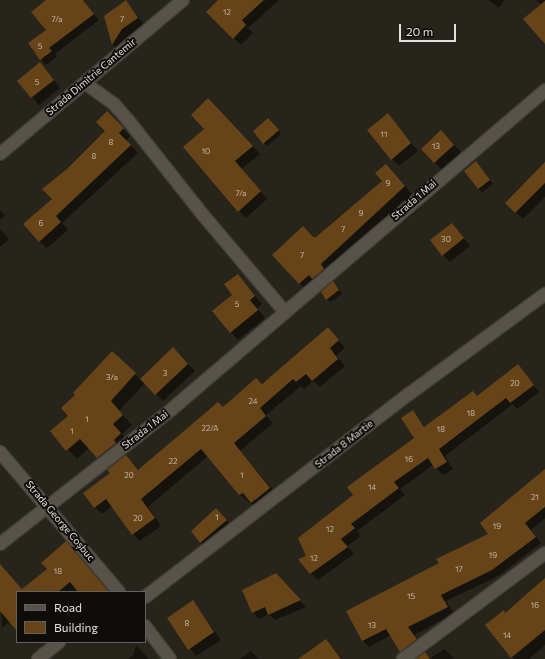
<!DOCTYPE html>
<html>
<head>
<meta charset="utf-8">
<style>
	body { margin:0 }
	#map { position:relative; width:545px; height:659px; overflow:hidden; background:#27241b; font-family:Commissioner,sans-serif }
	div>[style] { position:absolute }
	.shadow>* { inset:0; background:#0007 }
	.building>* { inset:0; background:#674318 }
	.roads { filter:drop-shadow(1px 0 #424039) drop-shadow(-1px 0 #424039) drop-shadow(0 1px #424039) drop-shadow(0 -1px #424039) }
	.street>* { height:12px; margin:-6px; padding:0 6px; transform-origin:6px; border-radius:6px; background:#58534a }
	span { translate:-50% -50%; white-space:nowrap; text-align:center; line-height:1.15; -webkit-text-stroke:4px #0f0d0a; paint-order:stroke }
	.number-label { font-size:8px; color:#c3b9aa }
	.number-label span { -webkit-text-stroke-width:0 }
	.street-label { font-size:10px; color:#e2e0da }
	.legend { position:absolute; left:16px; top:591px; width:130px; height:52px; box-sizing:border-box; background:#0f0d0a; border:1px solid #63615d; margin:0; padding:5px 7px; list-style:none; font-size:12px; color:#e2e0da }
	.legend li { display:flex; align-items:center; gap:8px; height:20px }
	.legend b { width:20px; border:1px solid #63615d }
	.scale { position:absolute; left:399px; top:24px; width:57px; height:18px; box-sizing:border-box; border:2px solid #e2e0da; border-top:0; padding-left:5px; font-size:12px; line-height:14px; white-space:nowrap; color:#e2e0da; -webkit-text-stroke:3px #0f0d0a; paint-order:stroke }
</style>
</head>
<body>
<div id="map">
	<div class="shadow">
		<i style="clip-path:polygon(48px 0,83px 0,99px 20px,55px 54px,57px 57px,46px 65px,41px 59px,47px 30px)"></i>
		<i style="clip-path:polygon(220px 0,279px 0,248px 28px,253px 33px,241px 45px,207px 12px)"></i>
		<i style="clip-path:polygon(489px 0,505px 0,499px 8px)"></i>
		<i style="clip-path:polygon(536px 0,545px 0,545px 43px,542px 5px)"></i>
		<i style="clip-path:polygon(126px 1px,144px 25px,129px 36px,120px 52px,113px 45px,105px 17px)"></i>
		<i style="clip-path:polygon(47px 71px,60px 88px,39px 105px,18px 81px)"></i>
		<i style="clip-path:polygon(208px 100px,260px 154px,241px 169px,267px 199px,246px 218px,239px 211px,205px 129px)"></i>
		<i style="clip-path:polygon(107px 113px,130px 136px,126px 141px,138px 153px,62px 223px,68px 230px,47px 248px,39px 241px,53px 199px,106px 131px)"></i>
		<i style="clip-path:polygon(388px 115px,418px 151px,399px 166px,392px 159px)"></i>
		<i style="clip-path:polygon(271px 122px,281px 134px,267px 146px,264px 143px)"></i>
		<i style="clip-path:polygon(448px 139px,461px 152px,442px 170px,422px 149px)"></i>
		<i style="clip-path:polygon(545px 163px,545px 197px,523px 219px,506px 203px)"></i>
		<i style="clip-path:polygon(386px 165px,413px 195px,308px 292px,273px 255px,317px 238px,383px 181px)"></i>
		<i style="clip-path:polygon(479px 166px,493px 184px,482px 192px,478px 189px)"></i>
		<i style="clip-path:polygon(0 210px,5px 216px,0 220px)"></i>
		<i style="clip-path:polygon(452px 224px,470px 246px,450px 262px,443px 255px)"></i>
		<i style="clip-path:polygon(0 229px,9px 239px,0 247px)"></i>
		<i style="clip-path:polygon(238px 275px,262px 304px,257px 308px,265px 318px,238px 340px,213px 311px,234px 295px)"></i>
		<i style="clip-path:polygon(333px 282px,342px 294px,330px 302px,327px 299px)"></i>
		<i style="clip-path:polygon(335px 336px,345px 348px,336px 356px,345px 366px,320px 387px,313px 381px,304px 389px,301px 386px,266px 415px,273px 423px,240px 451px,277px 495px,259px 510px,240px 495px,208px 456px,148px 507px,161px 526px,139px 541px,112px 506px,102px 514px,95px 507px,111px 473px,126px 456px,139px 470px,223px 408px)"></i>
		<i style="clip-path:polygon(173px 349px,195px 371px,163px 401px,145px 383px,119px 411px,132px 425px,122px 434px,130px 443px,107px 467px,89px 448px,77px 459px,51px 432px,69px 416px,77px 396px,112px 353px,140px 379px)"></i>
		<i style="clip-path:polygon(518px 365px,539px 392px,517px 409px,513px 404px,445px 456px,453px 469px,443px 475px,433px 465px,400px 489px,405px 495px,357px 531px,361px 536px,347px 546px,354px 554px,318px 580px,311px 573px,307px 557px,354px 495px,415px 438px,413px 411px,425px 427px,477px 397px)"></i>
		<i style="clip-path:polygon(545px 471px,545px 518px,531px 530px,541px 543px,498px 576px,446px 601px,454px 613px,398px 644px,391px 635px,369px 647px,363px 641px,347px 611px,440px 564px,490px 534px)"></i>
		<i style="clip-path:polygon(216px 509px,230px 524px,204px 546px,192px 531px)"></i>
		<i style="clip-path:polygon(73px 549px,107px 590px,17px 592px,17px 629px,10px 621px,2px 628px,0 573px,4px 569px,23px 590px)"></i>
		<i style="clip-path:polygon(545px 579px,545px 645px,529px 659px,514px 659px,486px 625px,505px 614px)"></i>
		<i style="clip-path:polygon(282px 581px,306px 607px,275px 620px,269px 614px,259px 619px,253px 612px)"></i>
		<i style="clip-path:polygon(192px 601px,221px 640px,196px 656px,168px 618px)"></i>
		<i style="clip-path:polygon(415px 635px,419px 641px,404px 651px,398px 646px)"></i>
		<i style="clip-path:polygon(326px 640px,342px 659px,300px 659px)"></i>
		<i style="clip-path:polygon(136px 645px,142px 652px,149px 659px,128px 659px,133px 655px)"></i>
		<i style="clip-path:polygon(445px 649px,454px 659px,429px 659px)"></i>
		<i style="clip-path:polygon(251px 651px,259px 659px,240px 659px)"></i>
	</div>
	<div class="building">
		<i style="clip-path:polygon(46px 0,83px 0,94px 14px,49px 48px,52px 51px,40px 60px,28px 43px,46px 30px,31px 12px)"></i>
		<i style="clip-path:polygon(126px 0,138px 18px,122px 29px,112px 45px,104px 16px)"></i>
		<i style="clip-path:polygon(218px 0,264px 0,242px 20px,246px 25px,233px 39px,206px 12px)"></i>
		<i style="clip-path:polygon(545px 1px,545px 44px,523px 19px)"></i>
		<i style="clip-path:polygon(40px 62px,54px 80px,31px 98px,17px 81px)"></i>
		<i style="clip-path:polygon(208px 98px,253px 146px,235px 161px,261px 191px,238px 212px,183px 147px,204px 129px,191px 115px)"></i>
		<i style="clip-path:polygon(107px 111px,124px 128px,119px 133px,131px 145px,56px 216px,61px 222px,39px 242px,23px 224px,52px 199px,42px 189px,67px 169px,105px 131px,96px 122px)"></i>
		<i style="clip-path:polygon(388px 113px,411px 143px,391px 160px,367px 130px)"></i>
		<i style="clip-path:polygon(268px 118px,279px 130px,263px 144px,253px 131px)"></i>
		<i style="clip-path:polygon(441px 130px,454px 145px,434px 163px,421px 149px)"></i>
		<i style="clip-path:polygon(476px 161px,490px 180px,478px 189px,464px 171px)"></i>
		<i style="clip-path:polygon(545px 162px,545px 183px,515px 213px,505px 203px)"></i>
		<i style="clip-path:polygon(386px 164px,405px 186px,321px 264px,324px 269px,312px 279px,309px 275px,299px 284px,272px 255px,303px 226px,313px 237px,316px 237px,382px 181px,375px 173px)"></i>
		<i style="clip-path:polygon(452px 223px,464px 238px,442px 256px,430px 240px)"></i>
		<i style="clip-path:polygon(238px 274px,255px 296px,250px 300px,258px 310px,230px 333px,212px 311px,232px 295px,224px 284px)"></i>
		<i style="clip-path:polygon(333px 281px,339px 290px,326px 300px,321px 292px)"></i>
		<i style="clip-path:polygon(328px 327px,339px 340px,330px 348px,338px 359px,312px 381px,306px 374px,296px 382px,293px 379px,260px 408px,266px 416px,234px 443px,270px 488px,251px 503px,243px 493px,239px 495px,201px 449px,141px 499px,155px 518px,132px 535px,106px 499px,94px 508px,83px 493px,110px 473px,107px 470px,126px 455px,138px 470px,218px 402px,223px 407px,256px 378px,262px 384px)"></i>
		<i style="clip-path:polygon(173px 347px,188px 364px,155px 395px,140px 379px)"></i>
		<i style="clip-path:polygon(112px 351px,136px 373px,111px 401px,123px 415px,113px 424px,121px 433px,114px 440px,116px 443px,97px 458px,80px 439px,66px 451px,50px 431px,68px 416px,61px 408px,75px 395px,73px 393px)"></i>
		<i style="clip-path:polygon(518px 364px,534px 385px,510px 403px,506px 398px,439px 449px,447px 462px,435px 469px,428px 458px,394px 482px,399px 488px,351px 524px,355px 528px,341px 539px,348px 547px,310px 574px,298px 559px,306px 556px,298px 538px,353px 495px,347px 487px,414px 438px,401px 418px,413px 410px,424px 427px,473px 391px,477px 396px)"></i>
		<i style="clip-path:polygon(545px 469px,545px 507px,525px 523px,536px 537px,492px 570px,441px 595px,448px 607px,408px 627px,417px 639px,400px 652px,386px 629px,362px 641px,346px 611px,439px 563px,436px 559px,488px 534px,480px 523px)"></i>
		<i style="clip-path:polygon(216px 508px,227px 520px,200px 543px,191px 531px)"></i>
		<i style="clip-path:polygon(66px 541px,109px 592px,78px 592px,70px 582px,58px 592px,17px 592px,17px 631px,0 611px,0 564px,22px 589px,47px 569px,41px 563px)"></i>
		<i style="clip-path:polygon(276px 573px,301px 600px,268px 615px,265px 607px,252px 613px,242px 590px)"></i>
		<i style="clip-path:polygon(545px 578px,545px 630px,511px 658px,485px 625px,504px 610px,505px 613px)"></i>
		<i style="clip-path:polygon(193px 600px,214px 632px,188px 650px,167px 618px)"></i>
		<i style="clip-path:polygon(326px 639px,341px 659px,298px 659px)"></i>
		<i style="clip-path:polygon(425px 652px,430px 659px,416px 659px)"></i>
	</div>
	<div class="roads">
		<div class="street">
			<i style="left:85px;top:83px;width:36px;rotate:36deg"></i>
			<i style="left:114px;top:104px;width:21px;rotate:49deg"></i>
			<i style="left:128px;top:120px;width:121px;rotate:51.7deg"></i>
			<i style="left:203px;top:215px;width:127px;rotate:49.8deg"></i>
			<i style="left:0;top:154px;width:239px;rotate:-40.1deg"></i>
			<i style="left:0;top:452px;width:184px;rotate:49.6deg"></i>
			<i style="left:0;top:544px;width:219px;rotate:-38.1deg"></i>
			<i style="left:172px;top:409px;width:491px;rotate:-40.5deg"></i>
			<i style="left:145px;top:597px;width:333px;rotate:-37.6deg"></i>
			<i style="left:409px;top:394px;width:169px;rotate:-36.3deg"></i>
			<i style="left:145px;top:626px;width:41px;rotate:52.9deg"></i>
			<i style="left:38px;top:659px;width:27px;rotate:-39deg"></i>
			<i style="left:403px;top:659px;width:177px;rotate:-36.7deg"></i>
		</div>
	</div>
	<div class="number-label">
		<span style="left:227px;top:13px">12</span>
		<span style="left:57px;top:20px">7/a</span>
		<span style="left:122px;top:20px">7</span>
		<span style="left:40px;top:47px">5</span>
		<span style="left:37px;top:83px">5</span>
		<span style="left:384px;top:135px">11</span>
		<span style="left:111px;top:143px">8</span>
		<span style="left:436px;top:147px">13</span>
		<span style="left:206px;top:152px">10</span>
		<span style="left:94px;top:157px">8</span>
		<span style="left:388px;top:184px">9</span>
		<span style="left:241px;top:194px">7/a</span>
		<span style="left:361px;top:214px">9</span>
		<span style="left:41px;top:224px">6</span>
		<span style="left:343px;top:230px">7</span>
		<span style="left:446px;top:240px">30</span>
		<span style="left:302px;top:256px">7</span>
		<span style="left:237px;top:305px">5</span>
		<span style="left:165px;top:374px">3</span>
		<span style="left:112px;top:378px">3/a</span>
		<span style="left:515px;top:384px">20</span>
		<span style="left:253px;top:402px">24</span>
		<span style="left:471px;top:414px">18</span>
		<span style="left:87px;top:420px">1</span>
		<span style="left:210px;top:429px">22/A</span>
		<span style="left:441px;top:430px">18</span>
		<span style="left:72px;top:432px">1</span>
		<span style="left:409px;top:460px">16</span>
		<span style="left:173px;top:462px">22</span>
		<span style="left:129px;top:476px">20</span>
		<span style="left:242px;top:476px">1</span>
		<span style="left:372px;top:488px">14</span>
		<span style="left:535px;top:498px">21</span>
		<span style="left:217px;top:518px">1</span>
		<span style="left:138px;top:519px">20</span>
		<span style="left:497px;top:527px">19</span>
		<span style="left:330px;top:530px">12</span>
		<span style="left:493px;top:556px">19</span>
		<span style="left:314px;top:559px">12</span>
		<span style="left:459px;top:570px">17</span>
		<span style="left:58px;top:572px">18</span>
		<span style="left:411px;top:597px">15</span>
		<span style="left:535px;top:606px">16</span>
		<span style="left:187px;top:624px">8</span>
		<span style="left:372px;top:626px">13</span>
		<span style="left:507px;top:636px">14</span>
	</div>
	<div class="street-label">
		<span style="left:91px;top:77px;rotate:-40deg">Strada Dimitrie Cantemir</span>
		<span style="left:414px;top:200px;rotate:-41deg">Strada 1 Mai</span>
		<span style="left:145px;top:430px;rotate:-38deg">Strada 1 Mai</span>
		<span style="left:344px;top:444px;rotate:-38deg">Strada 8 Martie</span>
		<span style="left:60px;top:521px;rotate:50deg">Strada George Coșbuc</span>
	</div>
	<ul class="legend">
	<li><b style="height:5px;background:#58534a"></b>Road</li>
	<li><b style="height:11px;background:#674318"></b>Building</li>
	</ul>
	<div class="scale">20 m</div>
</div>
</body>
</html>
